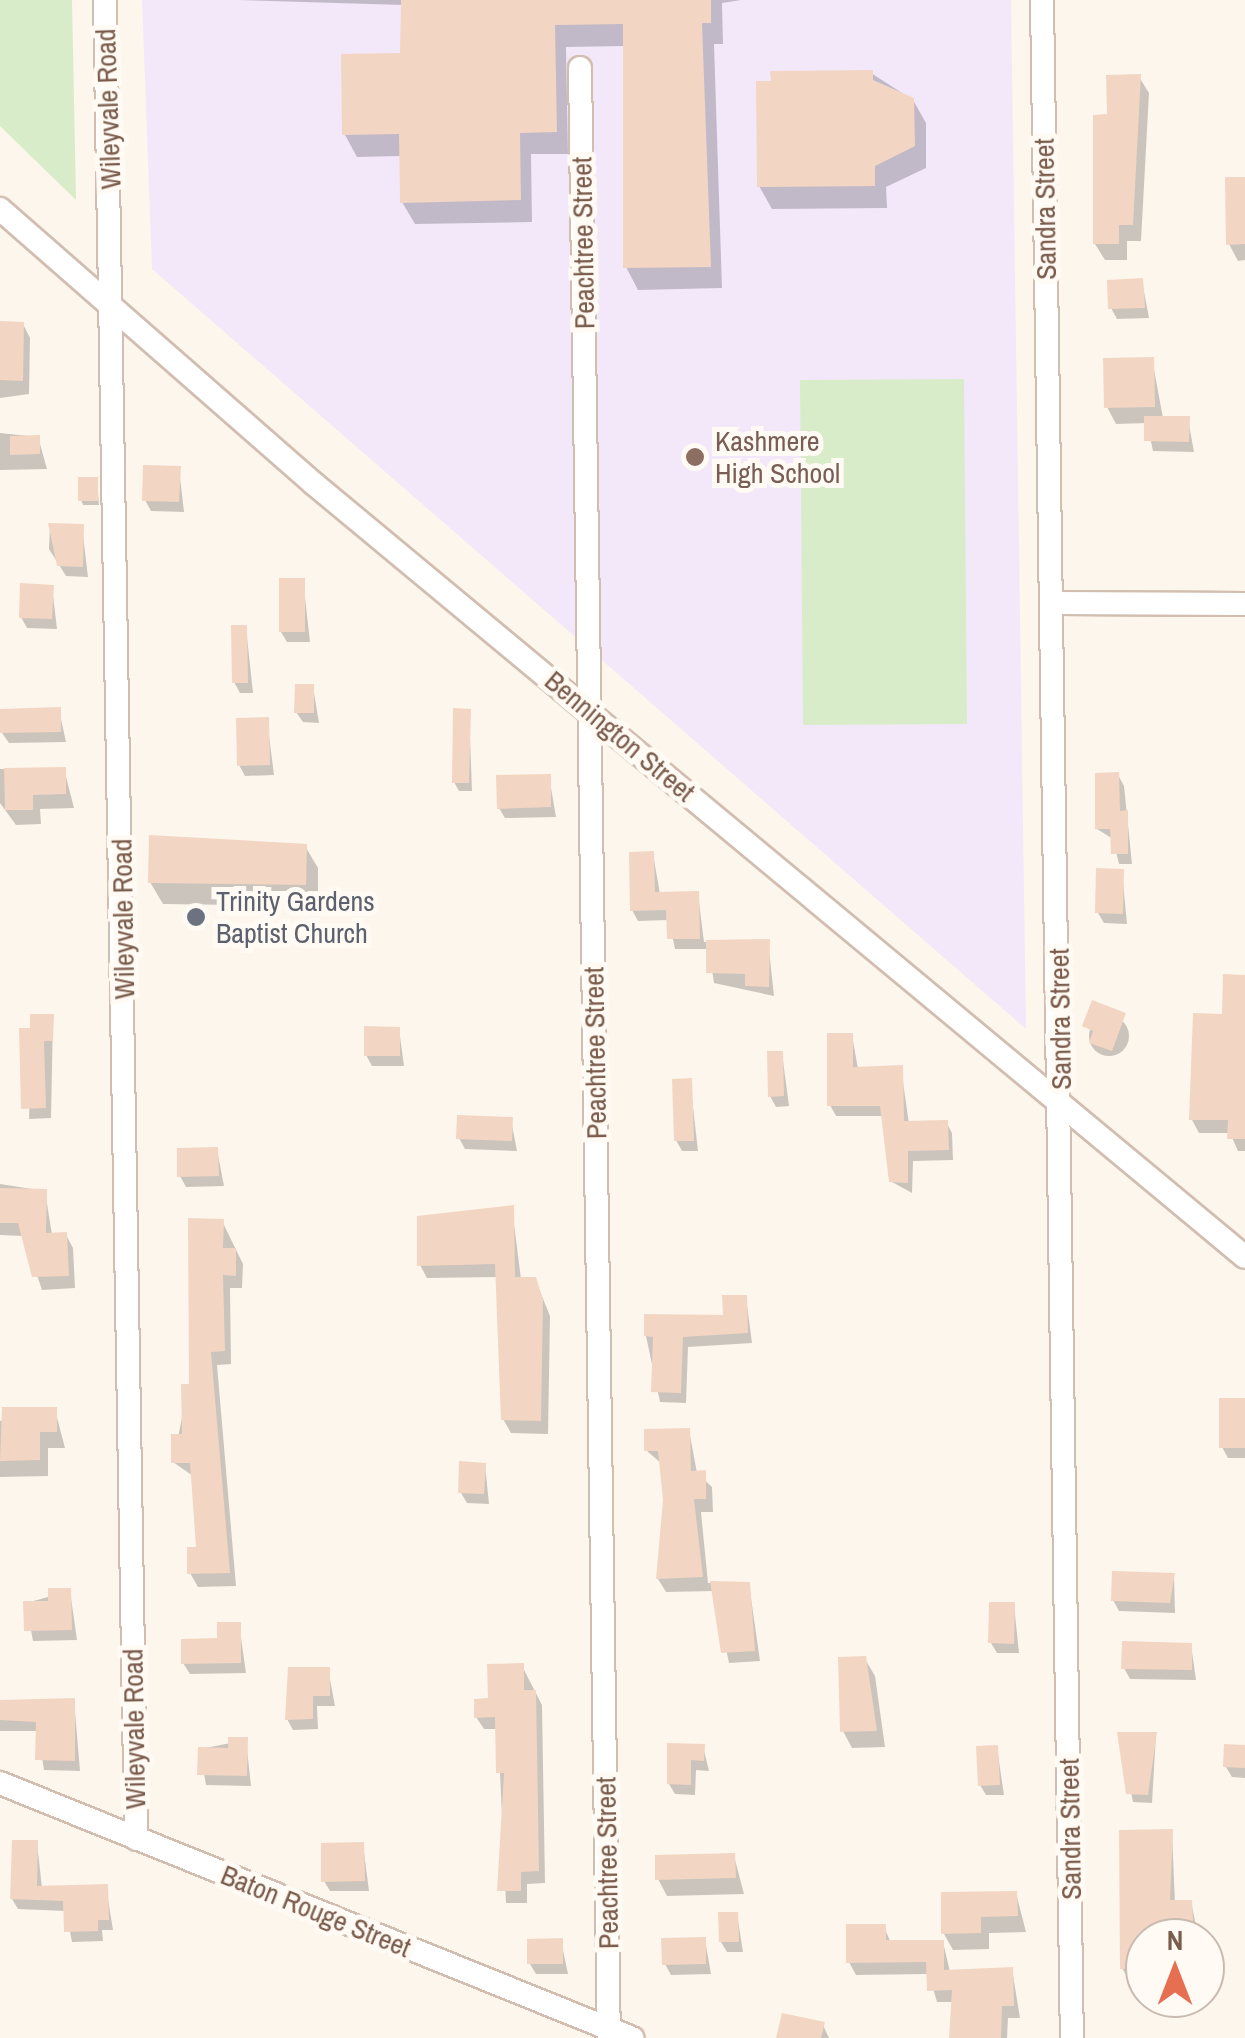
<!DOCTYPE html>
<html>
<head>
<meta charset="utf-8">
<style>
	body { margin:0 }
	#map { position:relative; width:1245px; height:2038px; overflow:hidden; background:#fdf6ec; font-family:"Archivo Narrow",sans-serif }
	div>[style] { position:absolute }
	.education>* { inset:0; background:#f3e8fa }
	.green>* { inset:0; background:#d8ecc9 }
	.shadow>* { inset:0; background:#0003 }
	.round { border-radius:50% }
	.building>* { inset:0; background:#f3d5c3 }
	.roads { filter:drop-shadow(2px 0 #d1beb0) drop-shadow(-2px 0 #d1beb0) drop-shadow(0 2px #d1beb0) drop-shadow(0 -2px #d1beb0) }
	.street>* { height:22px; margin:-11px; padding:0 11px; transform-origin:11px; border-radius:11px; background:#fff }
	.dots>* { width:28px; height:28px; translate:-50% -50%; box-sizing:border-box; border:5px solid #fffaf3; border-radius:50% }
	span { translate:-50% -50%; white-space:nowrap; text-align:center; line-height:1.15; -webkit-text-stroke:10px #fffaf3; paint-order:stroke }
	.street-label { font-size:28px; color:#7a5c4d }
	.education-label { font-size:28px; color:#785e54 }
	.left { translate:0 -50%; text-align:left }
	.worship-label { font-size:28px; color:#5b616d }
	.north { position:absolute; left:1125px; top:1918px; width:100px; height:100px; box-sizing:border-box; background:#fffaf3; border:2px solid #cabbb1; border-radius:50%; rotate:0deg; font-size:28px; font-weight:700; line-height:40px; text-align:center; color:#7a5c4d }
	.north::after { content:''; display:block; margin:auto; width:35px; height:45px; background:#e76f51; clip-path:polygon(50% 0,100% 100%,50% 72%,0 100%) }
</style>
</head>
<body>
<div id="map">
	<div class="education">
		<i style="clip-path:polygon(142px 0,1011px 0,1026px 1029px,152px 269px)"></i>
	</div>
	<div class="green">
		<i style="clip-path:polygon(0 0,72px 0,76px 200px,0 126px)"></i>
		<i style="clip-path:polygon(964px 379px,967px 724px,803px 725px,800px 380px)"></i>
	</div>
	<div class="shadow">
		<i style="clip-path:polygon(237px 0,741px 0,722px 3px,723px 44px,714px 44px,722px 288px,638px 290px,626px 267px,626px 46px,566px 47px,568px 154px,531px 154px,532px 222px,415px 224px,402px 202px,401px 156px,357px 157px,345px 135px,402px 55px,403px 5px)"></i>
		<i style="clip-path:polygon(871px 73px,913px 100px,926px 123px,926px 168px,886px 187px,887px 208px,772px 209px,759px 186px,773px 83px)"></i>
		<i style="clip-path:polygon(1139px 77px,1149px 93px,1141px 241px,1127px 241px,1127px 260px,1105px 260px,1095px 244px,1109px 117px)"></i>
		<i style="clip-path:polygon(1245px 179px,1245px 260px,1238px 261px,1229px 244px)"></i>
		<i style="clip-path:polygon(1142px 281px,1149px 318px,1117px 319px,1111px 308px)"></i>
		<i style="clip-path:polygon(0 323px,23px 324px,30px 338px,29px 394px,0 398px)"></i>
		<i style="clip-path:polygon(1152px 359px,1163px 418px,1188px 419px,1194px 452px,1153px 451px,1147px 423px,1116px 424px,1107px 407px)"></i>
		<i style="clip-path:polygon(0 433px,38px 437px,47px 469px,0 470px)"></i>
		<i style="clip-path:polygon(179px 469px,184px 512px,151px 511px,145px 500px)"></i>
		<i style="clip-path:polygon(97px 480px,99px 505px,83px 505px,81px 500px)"></i>
		<i style="clip-path:polygon(50px 526px,82px 527px,88px 577px,66px 576px,49px 549px)"></i>
		<i style="clip-path:polygon(303px 580px,310px 642px,287px 642px,281px 632px)"></i>
		<i style="clip-path:polygon(52px 587px,57px 629px,27px 628px,21px 617px)"></i>
		<i style="clip-path:polygon(246px 628px,253px 693px,240px 693px,234px 682px)"></i>
		<i style="clip-path:polygon(313px 687px,319px 723px,303px 722px,296px 712px)"></i>
		<i style="clip-path:polygon(59px 710px,66px 742px,9px 743px,2px 733px)"></i>
		<i style="clip-path:polygon(469px 711px,472px 791px,459px 791px,454px 782px)"></i>
		<i style="clip-path:polygon(267px 720px,274px 775px,245px 776px,239px 765px)"></i>
		<i style="clip-path:polygon(0 769px,64px 769px,74px 808px,40px 809px,41px 824px,16px 825px,0 803px)"></i>
		<i style="clip-path:polygon(1118px 775px,1124px 786px,1132px 864px,1119px 864px,1113px 839px,1097px 829px)"></i>
		<i style="clip-path:polygon(549px 776px,556px 817px,505px 818px,499px 808px)"></i>
		<i style="clip-path:polygon(305px 846px,318px 868px,318px 906px,163px 904px,150px 882px)"></i>
		<i style="clip-path:polygon(653px 854px,660px 894px,698px 894px,704px 942px,768px 941px,774px 996px,714px 983px,709px 949px,675px 949px,669px 920px,638px 921px,632px 910px)"></i>
		<i style="clip-path:polygon(1122px 871px,1127px 924px,1104px 923px,1098px 913px)"></i>
		<i style="clip-path:polygon(1245px 977px,1245px 1151px,1238px 1151px,1230px 1133px,1199px 1133px,1192px 1120px)"></i>
		<i class="round" style="left:1089px;top:1016px;width:40px;height:40px"></i>
		<i style="clip-path:polygon(53px 1017px,51px 1118px,29px 1119px,32px 1030px)"></i>
		<i style="clip-path:polygon(399px 1029px,404px 1066px,372px 1066px,366px 1055px)"></i>
		<i style="clip-path:polygon(852px 1035px,858px 1069px,901px 1068px,909px 1124px,946px 1122px,952px 1133px,953px 1160px,913px 1161px,912px 1193px,892px 1182px,884px 1116px,836px 1116px,830px 1105px)"></i>
		<i style="clip-path:polygon(782px 1053px,789px 1106px,776px 1107px,770px 1096px)"></i>
		<i style="clip-path:polygon(690px 1081px,698px 1151px,682px 1151px,676px 1140px)"></i>
		<i style="clip-path:polygon(511px 1120px,517px 1151px,465px 1149px,459px 1138px)"></i>
		<i style="clip-path:polygon(217px 1150px,224px 1186px,186px 1187px,180px 1176px)"></i>
		<i style="clip-path:polygon(0 1184px,45px 1191px,52px 1235px,66px 1235px,73px 1248px,75px 1288px,42px 1290px,24px 1236px,0 1235px)"></i>
		<i style="clip-path:polygon(512px 1208px,521px 1279px,535px 1279px,550px 1316px,548px 1434px,511px 1433px,503px 1419px,498px 1277px,427px 1278px,420px 1265px)"></i>
		<i style="clip-path:polygon(222px 1221px,243px 1264px,242px 1288px,230px 1288px,231px 1364px,217px 1365px,236px 1586px,198px 1587px,190px 1573px,198px 1550px,193px 1476px,173px 1462px)"></i>
		<i style="clip-path:polygon(746px 1297px,752px 1343px,688px 1347px,686px 1403px,660px 1402px,646px 1336px,725px 1318px)"></i>
		<i style="clip-path:polygon(1245px 1401px,1245px 1458px,1228px 1458px,1222px 1447px)"></i>
		<i style="clip-path:polygon(55px 1410px,65px 1448px,48px 1448px,48px 1476px,0 1477px,0 1421px)"></i>
		<i style="clip-path:polygon(689px 1430px,697px 1473px,712px 1487px,713px 1512px,701px 1512px,708px 1583px,749px 1584px,760px 1661px,729px 1663px,714px 1591px,666px 1592px,658px 1579px,666px 1500px,662px 1464px,647px 1451px)"></i>
		<i style="clip-path:polygon(485px 1465px,489px 1504px,467px 1503px,461px 1493px)"></i>
		<i style="clip-path:polygon(1174px 1576px,1175px 1613px,1119px 1611px,1113px 1600px)"></i>
		<i style="clip-path:polygon(70px 1591px,77px 1640px,33px 1641px,26px 1603px)"></i>
		<i style="clip-path:polygon(1014px 1605px,1019px 1653px,997px 1653px,991px 1643px)"></i>
		<i style="clip-path:polygon(239px 1624px,246px 1673px,190px 1674px,183px 1663px)"></i>
		<i style="clip-path:polygon(1191px 1645px,1196px 1680px,1130px 1679px,1124px 1668px)"></i>
		<i style="clip-path:polygon(865px 1659px,875px 1676px,885px 1747px,852px 1748px,843px 1731px)"></i>
		<i style="clip-path:polygon(522px 1666px,542px 1705px,545px 1883px,527px 1884px,527px 1903px,506px 1903px,498px 1729px,484px 1729px,476px 1717px)"></i>
		<i style="clip-path:polygon(328px 1669px,335px 1706px,317px 1706px,318px 1729px,293px 1730px,287px 1719px)"></i>
		<i style="clip-path:polygon(74px 1700px,80px 1771px,44px 1770px,38px 1731px,0 1731px,0 1702px)"></i>
		<i style="clip-path:polygon(1156px 1734px,1152px 1803px,1133px 1802px,1119px 1735px)"></i>
		<i style="clip-path:polygon(246px 1740px,251px 1786px,206px 1785px,200px 1749px)"></i>
		<i style="clip-path:polygon(703px 1746px,709px 1771px,696px 1770px,695px 1795px,675px 1794px,669px 1784px)"></i>
		<i style="clip-path:polygon(997px 1748px,1004px 1795px,986px 1795px,980px 1785px)"></i>
		<i style="clip-path:polygon(1245px 1748px,1245px 1778px,1232px 1777px,1226px 1767px)"></i>
		<i style="clip-path:polygon(1172px 1832px,1175px 1903px,1191px 1902px,1197px 1930px,1145px 1938px,1145px 1978px,1128px 1978px,1122px 1968px)"></i>
		<i style="clip-path:polygon(37px 1843px,42px 1888px,106px 1887px,113px 1930px,102px 1930px,103px 1941px,72px 1942px,66px 1911px,18px 1909px,12px 1899px)"></i>
		<i style="clip-path:polygon(363px 1845px,369px 1891px,330px 1891px,324px 1881px)"></i>
		<i style="clip-path:polygon(734px 1856px,744px 1894px,667px 1896px,658px 1879px)"></i>
		<i style="clip-path:polygon(1016px 1893px,1026px 1932px,989px 1933px,989px 1949px,953px 1950px,944px 1934px)"></i>
		<i style="clip-path:polygon(737px 1914px,743px 1952px,727px 1952px,721px 1942px)"></i>
		<i style="clip-path:polygon(884px 1927px,891px 1943px,943px 1942px,950px 1972px,1012px 1969px,1020px 2018px,1008px 2018px,1007px 2038px,952px 2038px,954px 2002px,937px 2002px,929px 1974px,856px 1975px,849px 1962px)"></i>
		<i style="clip-path:polygon(705px 1940px,711px 1974px,671px 1975px,665px 1964px)"></i>
		<i style="clip-path:polygon(561px 1941px,568px 1974px,536px 1974px,530px 1964px)"></i>
		<i style="clip-path:polygon(823px 2025px,829px 2038px,779px 2038px)"></i>
	</div>
	<div class="building">
		<i style="clip-path:polygon(401px 0,711px 0,711px 23px,702px 23px,711px 267px,623px 268px,623px 24px,555px 25px,557px 132px,520px 133px,521px 200px,400px 203px,399px 134px,342px 135px,341px 54px,400px 53px)"></i>
		<i style="clip-path:polygon(873px 70px,873px 80px,914px 98px,915px 146px,875px 166px,875px 186px,757px 187px,756px 81px,771px 81px,770px 71px)"></i>
		<i style="clip-path:polygon(1141px 74px,1133px 225px,1119px 225px,1119px 244px,1093px 244px,1093px 115px,1107px 114px,1106px 75px)"></i>
		<i style="clip-path:polygon(1225px 177px,1245px 177px,1245px 244px,1226px 245px)"></i>
		<i style="clip-path:polygon(1143px 278px,1145px 308px,1108px 309px,1107px 280px)"></i>
		<i style="clip-path:polygon(0 321px,24px 322px,23px 381px,0 380px)"></i>
		<i style="clip-path:polygon(1154px 357px,1155px 407px,1104px 408px,1103px 358px)"></i>
		<i style="clip-path:polygon(1144px 416px,1190px 416px,1189px 442px,1144px 441px)"></i>
		<i style="clip-path:polygon(40px 435px,40px 454px,10px 455px,10px 436px)"></i>
		<i style="clip-path:polygon(143px 465px,181px 466px,179px 502px,142px 501px)"></i>
		<i style="clip-path:polygon(78px 477px,98px 477px,98px 501px,78px 501px)"></i>
		<i style="clip-path:polygon(48px 523px,84px 524px,83px 567px,57px 566px)"></i>
		<i style="clip-path:polygon(279px 578px,305px 578px,305px 632px,279px 632px)"></i>
		<i style="clip-path:polygon(20px 583px,54px 585px,52px 619px,19px 618px)"></i>
		<i style="clip-path:polygon(231px 625px,247px 625px,248px 683px,232px 683px)"></i>
		<i style="clip-path:polygon(295px 684px,314px 684px,314px 713px,294px 713px)"></i>
		<i style="clip-path:polygon(61px 707px,61px 732px,0 733px,0 709px)"></i>
		<i style="clip-path:polygon(453px 708px,471px 709px,469px 783px,452px 783px)"></i>
		<i style="clip-path:polygon(269px 717px,270px 765px,237px 766px,236px 718px)"></i>
		<i style="clip-path:polygon(66px 767px,66px 794px,33px 795px,33px 810px,5px 810px,4px 768px)"></i>
		<i style="clip-path:polygon(1119px 772px,1120px 811px,1128px 810px,1128px 854px,1111px 854px,1110px 829px,1095px 829px,1095px 773px)"></i>
		<i style="clip-path:polygon(551px 774px,551px 807px,497px 809px,496px 775px)"></i>
		<i style="clip-path:polygon(149px 835px,307px 844px,306px 885px,148px 883px)"></i>
		<i style="clip-path:polygon(654px 851px,655px 892px,699px 891px,700px 939px,667px 939px,666px 910px,630px 911px,629px 852px)"></i>
		<i style="clip-path:polygon(1096px 868px,1124px 869px,1123px 914px,1095px 913px)"></i>
		<i style="clip-path:polygon(770px 939px,769px 987px,745px 986px,745px 974px,706px 973px,706px 940px)"></i>
		<i style="clip-path:polygon(1223px 974px,1245px 975px,1245px 1139px,1227px 1139px,1228px 1120px,1189px 1120px,1193px 1013px,1222px 1014px)"></i>
		<i style="clip-path:polygon(1092px 1000px,1126px 1013px,1112px 1051px,1089px 1043px,1093px 1031px,1082px 1026px)"></i>
		<i style="clip-path:polygon(30px 1014px,54px 1014px,53px 1041px,44px 1041px,46px 1108px,21px 1109px,19px 1028px,30px 1028px)"></i>
		<i style="clip-path:polygon(364px 1026px,400px 1027px,400px 1056px,364px 1056px)"></i>
		<i style="clip-path:polygon(827px 1033px,853px 1033px,853px 1067px,903px 1065px,904px 1121px,948px 1120px,949px 1150px,908px 1151px,908px 1183px,889px 1182px,880px 1106px,827px 1106px)"></i>
		<i style="clip-path:polygon(767px 1051px,783px 1051px,784px 1096px,768px 1097px)"></i>
		<i style="clip-path:polygon(692px 1078px,694px 1141px,674px 1141px,672px 1079px)"></i>
		<i style="clip-path:polygon(457px 1115px,513px 1117px,512px 1141px,456px 1139px)"></i>
		<i style="clip-path:polygon(218px 1147px,219px 1176px,177px 1177px,177px 1148px)"></i>
		<i style="clip-path:polygon(0 1188px,47px 1189px,46px 1233px,67px 1232px,69px 1276px,32px 1277px,18px 1223px,0 1223px)"></i>
		<i style="clip-path:polygon(514px 1205px,515px 1277px,536px 1277px,543px 1300px,541px 1421px,501px 1420px,495px 1264px,417px 1266px,417px 1216px)"></i>
		<i style="clip-path:polygon(188px 1218px,224px 1219px,223px 1248px,236px 1248px,236px 1276px,223px 1275px,225px 1351px,211px 1352px,230px 1573px,187px 1574px,187px 1547px,196px 1547px,190px 1463px,171px 1463px,171px 1434px,182px 1434px,181px 1384px,189px 1384px)"></i>
		<i style="clip-path:polygon(722px 1295px,747px 1295px,748px 1333px,683px 1337px,681px 1393px,651px 1392px,653px 1337px,644px 1336px,644px 1314px,723px 1315px)"></i>
		<i style="clip-path:polygon(1219px 1398px,1245px 1398px,1245px 1448px,1219px 1448px)"></i>
		<i style="clip-path:polygon(2px 1407px,57px 1407px,57px 1432px,40px 1432px,40px 1460px,0 1461px)"></i>
		<i style="clip-path:polygon(690px 1428px,691px 1471px,706px 1470px,706px 1499px,694px 1499px,703px 1577px,656px 1579px,663px 1500px,658px 1451px,644px 1451px,644px 1429px)"></i>
		<i style="clip-path:polygon(459px 1461px,486px 1463px,484px 1494px,458px 1493px)"></i>
		<i style="clip-path:polygon(1112px 1571px,1175px 1573px,1170px 1603px,1111px 1601px)"></i>
		<i style="clip-path:polygon(710px 1581px,750px 1582px,755px 1651px,721px 1653px)"></i>
		<i style="clip-path:polygon(48px 1588px,71px 1588px,72px 1630px,24px 1631px,23px 1601px,48px 1601px)"></i>
		<i style="clip-path:polygon(989px 1602px,1015px 1602px,1014px 1644px,988px 1643px)"></i>
		<i style="clip-path:polygon(217px 1622px,241px 1622px,241px 1663px,181px 1664px,181px 1639px,217px 1638px)"></i>
		<i style="clip-path:polygon(1122px 1641px,1192px 1643px,1192px 1670px,1121px 1669px)"></i>
		<i style="clip-path:polygon(866px 1656px,877px 1731px,840px 1732px,838px 1657px)"></i>
		<i style="clip-path:polygon(524px 1663px,524px 1690px,536px 1690px,539px 1871px,521px 1872px,521px 1891px,497px 1891px,504px 1773px,496px 1773px,495px 1717px,474px 1718px,474px 1699px,488px 1698px,487px 1664px)"></i>
		<i style="clip-path:polygon(288px 1667px,330px 1667px,330px 1696px,313px 1696px,313px 1719px,285px 1720px)"></i>
		<i style="clip-path:polygon(75px 1698px,75px 1761px,35px 1760px,36px 1722px,0 1720px,0 1700px)"></i>
		<i style="clip-path:polygon(1117px 1732px,1157px 1732px,1148px 1795px,1126px 1794px)"></i>
		<i style="clip-path:polygon(228px 1737px,248px 1737px,247px 1776px,197px 1775px,198px 1747px,228px 1748px)"></i>
		<i style="clip-path:polygon(667px 1743px,705px 1744px,704px 1761px,691px 1760px,691px 1785px,667px 1784px)"></i>
		<i style="clip-path:polygon(1224px 1744px,1245px 1745px,1245px 1768px,1223px 1767px)"></i>
		<i style="clip-path:polygon(998px 1745px,1000px 1785px,978px 1786px,976px 1746px)"></i>
		<i style="clip-path:polygon(1173px 1829px,1170px 1900px,1192px 1900px,1193px 1921px,1152px 1923px,1145px 1968px,1120px 1969px,1119px 1830px)"></i>
		<i style="clip-path:polygon(12px 1840px,38px 1840px,37px 1886px,108px 1884px,109px 1920px,98px 1920px,98px 1931px,64px 1932px,63px 1901px,10px 1899px)"></i>
		<i style="clip-path:polygon(364px 1842px,365px 1881px,321px 1882px,321px 1843px)"></i>
		<i style="clip-path:polygon(735px 1853px,736px 1878px,655px 1880px,655px 1855px)"></i>
		<i style="clip-path:polygon(1017px 1891px,1018px 1916px,981px 1917px,981px 1933px,941px 1934px,941px 1892px)"></i>
		<i style="clip-path:polygon(718px 1912px,738px 1912px,739px 1942px,719px 1942px)"></i>
		<i style="clip-path:polygon(846px 1924px,886px 1924px,886px 1940px,944px 1940px,944px 1970px,1013px 1967px,1014px 2006px,1002px 2006px,1001px 2038px,949px 2038px,952px 1990px,927px 1991px,926px 1962px,846px 1963px)"></i>
		<i style="clip-path:polygon(706px 1937px,706px 1964px,662px 1965px,661px 1938px)"></i>
		<i style="clip-path:polygon(563px 1938px,563px 1964px,527px 1964px,527px 1939px)"></i>
		<i style="clip-path:polygon(782px 2013px,825px 2022px,821px 2038px,776px 2038px)"></i>
	</div>
	<div class="roads">
		<div class="street">
			<i style="left:105px;top:0;width:1839px;rotate:89.03deg"></i>
			<i style="left:1042px;top:0;width:2038px;rotate:89.16deg"></i>
			<i style="left:580px;top:68px;width:1970px;rotate:89.16deg"></i>
			<i style="left:0;top:209px;width:416px;rotate:41.2deg"></i>
			<i style="left:313px;top:483px;width:1211px;rotate:39.71deg"></i>
			<i style="left:1053px;top:603px;width:192px;rotate:0.3deg"></i>
			<i style="left:0;top:1783px;width:682px;rotate:21.97deg"></i>
		</div>
	</div>
	<div class="dots">
		<i style="left:695px;top:457px;background:#8d6e63"></i>
		<i style="left:196px;top:917px;background:#6b7280"></i>
	</div>
	<div class="street-label">
		<span style="left:108px;top:109px;rotate:-92deg">Wileyvale Road</span>
		<span style="left:1045px;top:209px;rotate:-91deg">Sandra Street</span>
		<span style="left:583px;top:243px;rotate:-91deg">Peachtree Street</span>
		<span style="left:620px;top:736px;rotate:40deg">Bennington Street</span>
		<span style="left:123px;top:919px;rotate:-91deg">Wileyvale Road</span>
		<span style="left:1060px;top:1019px;rotate:-91deg">Sandra Street</span>
		<span style="left:595px;top:1053px;rotate:-91deg">Peachtree Street</span>
		<span style="left:134px;top:1729px;rotate:-91deg">Wileyvale Road</span>
		<span style="left:1070px;top:1829px;rotate:-91deg">Sandra Street</span>
		<span style="left:607px;top:1863px;rotate:-91deg">Peachtree Street</span>
		<span style="left:316px;top:1911px;rotate:22deg">Baton Rouge Street</span>
	</div>
	<div class="education-label">
		<span class="left" style="left:715px;top:457px">Kashmere<br>High School</span>
	</div>
	<div class="worship-label">
		<span class="left" style="left:216px;top:917px">Trinity Gardens<br>Baptist Church</span>
	</div>
	<div class="north">N</div>
</div>
</body>
</html>
